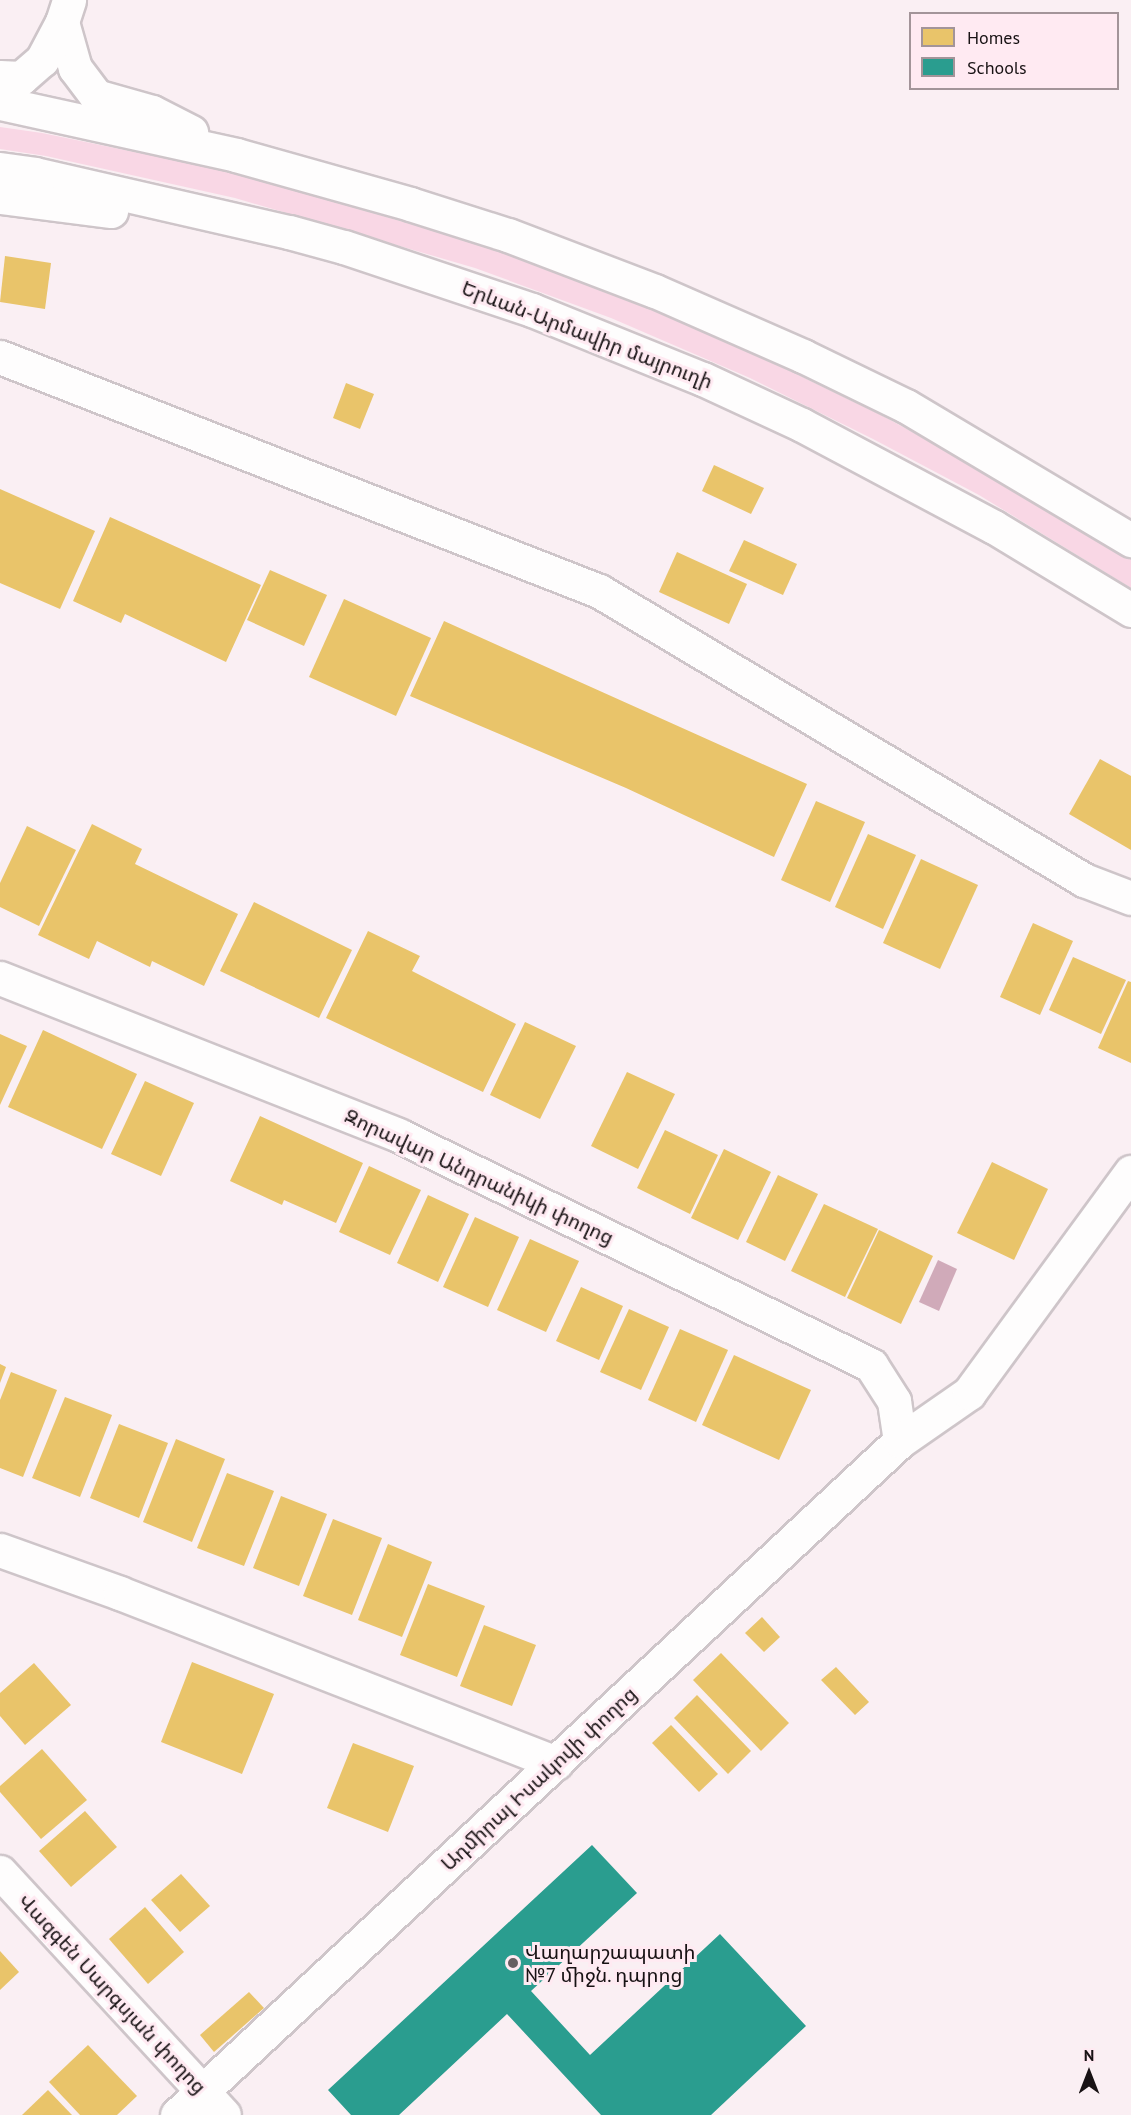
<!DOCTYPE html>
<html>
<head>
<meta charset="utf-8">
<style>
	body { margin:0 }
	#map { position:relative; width:1131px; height:2115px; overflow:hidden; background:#faeff3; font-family:"PT Sans","Noto Sans Armenian",sans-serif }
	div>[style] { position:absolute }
	.green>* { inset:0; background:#f9d7e5 }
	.water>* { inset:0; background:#d0aab9 }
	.homes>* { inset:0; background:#e9c46a }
	.schools>* { inset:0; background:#2a9d8f }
	.roads { filter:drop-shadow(2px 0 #cec5c9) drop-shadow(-2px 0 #cec5c9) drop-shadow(0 2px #cec5c9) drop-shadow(0 -2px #cec5c9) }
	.minor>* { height:33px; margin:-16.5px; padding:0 16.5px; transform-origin:16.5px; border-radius:16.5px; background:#fefdfd }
	.highway>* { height:33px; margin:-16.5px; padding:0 16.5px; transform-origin:16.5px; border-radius:16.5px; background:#fefdfd }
	.dots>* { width:16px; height:16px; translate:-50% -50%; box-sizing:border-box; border:3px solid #ffeaf2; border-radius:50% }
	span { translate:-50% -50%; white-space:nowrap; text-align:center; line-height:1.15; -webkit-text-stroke:6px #ffeaf2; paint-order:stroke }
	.street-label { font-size:20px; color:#181214 }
	.poi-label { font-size:20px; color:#181214 }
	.left { translate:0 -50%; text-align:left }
	.legend { position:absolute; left:909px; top:12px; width:210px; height:78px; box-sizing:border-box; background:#ffeaf2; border:2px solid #a39499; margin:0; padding:8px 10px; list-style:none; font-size:18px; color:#181214 }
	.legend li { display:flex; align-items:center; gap:12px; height:30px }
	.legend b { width:30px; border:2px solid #a39499 }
	.north { position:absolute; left:1059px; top:2043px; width:60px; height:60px; -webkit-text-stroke:4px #ffeaf2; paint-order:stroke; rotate:0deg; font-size:16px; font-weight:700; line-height:24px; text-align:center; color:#181214 }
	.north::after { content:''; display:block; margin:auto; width:21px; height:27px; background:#181214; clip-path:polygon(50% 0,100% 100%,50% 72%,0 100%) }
</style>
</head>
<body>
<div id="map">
	<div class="green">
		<i style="clip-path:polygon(0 127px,42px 133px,232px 172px,483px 245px,617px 294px,755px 354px,883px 416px,989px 474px,1131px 559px,1131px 588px,979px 495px,873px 439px,750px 378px,611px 318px,475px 268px,235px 198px,46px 156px,0 149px)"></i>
	</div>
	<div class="water">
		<i style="clip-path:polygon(938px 1260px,957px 1269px,939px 1311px,919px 1302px)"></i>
	</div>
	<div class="homes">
		<i style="clip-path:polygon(5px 256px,51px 263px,45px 309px,0 302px)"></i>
		<i style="clip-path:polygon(346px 383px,374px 394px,360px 429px,333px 418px)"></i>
		<i style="clip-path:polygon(714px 465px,764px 488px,751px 514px,702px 491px)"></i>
		<i style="clip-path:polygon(0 489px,95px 531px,60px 609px,0 583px)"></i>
		<i style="clip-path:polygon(110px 517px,261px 585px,226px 662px,125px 614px,121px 623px,73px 601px)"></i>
		<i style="clip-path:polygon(744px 540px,797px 564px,783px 595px,729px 571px)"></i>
		<i style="clip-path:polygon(677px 552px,747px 584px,729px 624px,659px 592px)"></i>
		<i style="clip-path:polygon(270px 570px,327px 595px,304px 646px,247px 620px)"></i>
		<i style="clip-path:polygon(344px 599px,431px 638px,396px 716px,309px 677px)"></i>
		<i style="clip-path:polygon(444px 621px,807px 784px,774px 857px,626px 788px,410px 696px)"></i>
		<i style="clip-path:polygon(1100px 759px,1131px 776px,1131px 850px,1069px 814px)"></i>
		<i style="clip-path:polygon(816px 801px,865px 822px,830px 902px,781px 880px)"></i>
		<i style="clip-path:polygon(92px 824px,142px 849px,135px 864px,238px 914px,204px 986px,152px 961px,150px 967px,97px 941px,89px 959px,38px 935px)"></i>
		<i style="clip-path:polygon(27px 826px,76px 850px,39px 926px,0 907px,0 883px)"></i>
		<i style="clip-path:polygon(868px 834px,916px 855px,883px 929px,835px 907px)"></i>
		<i style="clip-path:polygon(921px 859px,978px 885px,940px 969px,883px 943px)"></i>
		<i style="clip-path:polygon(254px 902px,352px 950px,319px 1018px,220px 971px)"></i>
		<i style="clip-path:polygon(1033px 923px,1073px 941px,1040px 1015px,1000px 997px)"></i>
		<i style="clip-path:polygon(368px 931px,420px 956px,412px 971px,516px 1024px,483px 1092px,326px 1018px)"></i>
		<i style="clip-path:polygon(1073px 957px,1126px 980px,1101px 1034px,1049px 1010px)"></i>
		<i style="clip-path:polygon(1128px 981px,1131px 982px,1131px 1063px,1098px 1048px)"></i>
		<i style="clip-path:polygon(525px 1022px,576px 1046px,540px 1119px,490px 1095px)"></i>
		<i style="clip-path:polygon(43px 1030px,137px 1074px,102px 1149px,8px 1107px)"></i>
		<i style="clip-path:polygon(0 1034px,27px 1046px,0 1105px)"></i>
		<i style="clip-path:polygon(627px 1072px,675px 1094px,638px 1169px,591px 1146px)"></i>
		<i style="clip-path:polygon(145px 1081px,194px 1103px,161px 1176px,111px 1154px)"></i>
		<i style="clip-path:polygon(260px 1116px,363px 1163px,336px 1223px,284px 1200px,282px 1205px,230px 1181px)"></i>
		<i style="clip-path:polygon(665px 1130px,718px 1155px,690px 1214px,637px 1188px)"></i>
		<i style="clip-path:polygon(724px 1149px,771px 1172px,738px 1240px,691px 1218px)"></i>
		<i style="clip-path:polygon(992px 1162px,1048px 1189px,1014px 1260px,957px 1233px)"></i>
		<i style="clip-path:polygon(369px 1166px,421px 1190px,390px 1255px,339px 1232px)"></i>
		<i style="clip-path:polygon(778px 1175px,818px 1194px,785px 1261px,746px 1242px)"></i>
		<i style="clip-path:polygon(428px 1195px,469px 1214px,438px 1282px,397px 1263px)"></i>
		<i style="clip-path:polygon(824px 1204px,878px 1229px,845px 1297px,791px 1271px)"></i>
		<i style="clip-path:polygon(475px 1217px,519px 1237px,488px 1307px,443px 1287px)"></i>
		<i style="clip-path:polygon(879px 1230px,933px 1256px,901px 1324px,847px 1298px)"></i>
		<i style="clip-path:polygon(530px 1239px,579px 1261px,546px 1332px,497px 1310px)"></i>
		<i style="clip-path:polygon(581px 1287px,623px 1306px,599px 1360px,556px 1341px)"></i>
		<i style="clip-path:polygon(629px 1309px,669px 1327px,641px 1390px,600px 1372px)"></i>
		<i style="clip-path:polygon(680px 1329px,728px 1350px,696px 1422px,648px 1400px)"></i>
		<i style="clip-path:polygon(734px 1355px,811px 1390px,779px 1460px,702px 1425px)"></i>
		<i style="clip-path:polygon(0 1364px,6px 1367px,0 1383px)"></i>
		<i style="clip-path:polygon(11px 1372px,57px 1390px,23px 1477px,0 1468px,0 1400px)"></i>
		<i style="clip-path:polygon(65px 1397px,112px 1415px,80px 1497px,32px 1478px)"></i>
		<i style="clip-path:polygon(119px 1424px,168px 1443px,139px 1518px,90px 1498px)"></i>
		<i style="clip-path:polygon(176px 1439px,225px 1459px,192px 1542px,143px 1522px)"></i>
		<i style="clip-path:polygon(227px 1473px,274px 1491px,244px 1566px,197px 1548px)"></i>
		<i style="clip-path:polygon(281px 1496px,327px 1514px,299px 1586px,253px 1568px)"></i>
		<i style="clip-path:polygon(333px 1519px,382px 1538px,352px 1615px,303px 1596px)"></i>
		<i style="clip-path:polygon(388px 1544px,432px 1562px,402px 1637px,358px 1620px)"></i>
		<i style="clip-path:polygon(428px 1584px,485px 1606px,457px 1677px,400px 1655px)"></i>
		<i style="clip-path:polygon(762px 1617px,780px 1637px,764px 1652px,745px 1633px)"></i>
		<i style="clip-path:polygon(484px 1625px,536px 1645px,512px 1706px,460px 1686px)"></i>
		<i style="clip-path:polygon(721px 1653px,789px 1723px,761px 1751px,693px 1680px)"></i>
		<i style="clip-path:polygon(192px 1662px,274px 1694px,242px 1774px,161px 1742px)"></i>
		<i style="clip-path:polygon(34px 1663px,71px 1705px,25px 1745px,0 1716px,0 1693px)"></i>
		<i style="clip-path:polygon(836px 1667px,869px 1702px,855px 1715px,821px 1680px)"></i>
		<i style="clip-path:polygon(697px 1695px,751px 1751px,728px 1774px,674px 1718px)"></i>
		<i style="clip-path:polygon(671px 1725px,718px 1774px,699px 1792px,652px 1743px)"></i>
		<i style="clip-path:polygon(353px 1743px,414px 1766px,388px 1832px,327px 1808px)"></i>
		<i style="clip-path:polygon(42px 1749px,87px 1800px,41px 1839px,0 1792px,0 1786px)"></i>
		<i style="clip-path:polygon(85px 1811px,117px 1847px,71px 1887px,39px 1851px)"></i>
		<i style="clip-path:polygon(181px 1874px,210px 1906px,180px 1932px,151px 1900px)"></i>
		<i style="clip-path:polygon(145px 1907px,184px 1952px,148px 1984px,109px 1939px)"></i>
		<i style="clip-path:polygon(0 1951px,19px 1972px,0 1990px)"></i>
		<i style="clip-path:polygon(249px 1992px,264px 2008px,214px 2052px,200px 2035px)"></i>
		<i style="clip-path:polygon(88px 2045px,137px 2096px,117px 2115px,80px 2115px,49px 2082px)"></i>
		<i style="clip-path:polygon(48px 2090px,72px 2115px,22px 2115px)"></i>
	</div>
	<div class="schools">
		<i style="clip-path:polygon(592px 1845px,637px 1893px,531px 1991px,590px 2055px,720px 1934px,806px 2026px,711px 2115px,601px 2115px,507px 2014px,399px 2115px,351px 2115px,328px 2090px)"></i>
	</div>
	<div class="roads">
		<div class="minor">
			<i style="left:62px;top:22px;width:23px;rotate:-72deg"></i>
			<i style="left:0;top:357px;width:643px;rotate:21.34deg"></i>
			<i style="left:599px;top:591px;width:565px;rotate:30.79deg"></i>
			<i style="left:1084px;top:880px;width:50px;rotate:21deg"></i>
			<i style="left:0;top:978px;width:428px;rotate:21.5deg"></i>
			<i style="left:398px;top:1135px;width:526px;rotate:25.93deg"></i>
			<i style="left:871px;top:1365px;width:43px;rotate:57.4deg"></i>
			<i style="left:894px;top:1401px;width:40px;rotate:81.5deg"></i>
			<i style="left:0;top:1550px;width:127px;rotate:19.7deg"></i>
			<i style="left:120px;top:1593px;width:468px;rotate:21.3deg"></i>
			<i style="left:0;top:1872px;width:330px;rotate:47.3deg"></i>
			<i style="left:177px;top:2115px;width:988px;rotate:-42.99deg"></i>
			<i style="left:900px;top:1441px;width:84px;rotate:-34.8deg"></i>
			<i style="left:969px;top:1393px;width:274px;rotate:-53.8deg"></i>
		</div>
		<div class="highway">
			<i style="left:62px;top:22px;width:48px;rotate:74.2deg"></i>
			<i style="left:75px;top:68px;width:35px;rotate:53deg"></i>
			<i style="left:96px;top:96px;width:58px;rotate:15.9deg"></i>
			<i style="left:152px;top:112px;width:44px;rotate:27.1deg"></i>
			<i style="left:0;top:77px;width:21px;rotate:3deg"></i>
			<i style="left:21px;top:78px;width:28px;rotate:-41deg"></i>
			<i style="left:42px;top:60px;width:43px;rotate:-62.2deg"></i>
			<i style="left:0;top:103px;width:242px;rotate:12.4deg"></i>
			<i style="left:236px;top:155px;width:181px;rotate:15.7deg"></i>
			<i style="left:410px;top:204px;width:103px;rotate:17.6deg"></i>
			<i style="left:508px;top:235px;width:157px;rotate:20.9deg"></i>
			<i style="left:655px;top:291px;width:162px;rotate:23.7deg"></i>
			<i style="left:803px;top:356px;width:114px;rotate:25.9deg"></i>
			<i style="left:906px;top:406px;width:262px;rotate:30.8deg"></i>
			<i style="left:0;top:169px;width:35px;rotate:8deg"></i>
			<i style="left:35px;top:174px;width:261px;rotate:12.9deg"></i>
			<i style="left:289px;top:232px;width:57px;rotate:15.3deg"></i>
			<i style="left:344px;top:247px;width:198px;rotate:18.5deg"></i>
			<i style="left:532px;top:310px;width:184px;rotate:22deg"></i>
			<i style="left:703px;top:379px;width:109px;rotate:24.9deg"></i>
			<i style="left:802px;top:425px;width:217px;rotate:28deg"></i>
			<i style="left:994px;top:527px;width:160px;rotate:31.2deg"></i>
			<i style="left:0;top:197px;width:112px;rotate:7.2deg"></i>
		</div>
	</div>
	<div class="dots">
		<i style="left:513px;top:1963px;background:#675f62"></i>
	</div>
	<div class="street-label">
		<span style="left:587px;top:335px;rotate:21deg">Երևան-Արմավիր մայրուղի</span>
		<span style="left:479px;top:1177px;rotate:25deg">Զորավար Անդրանիկի փողոց</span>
		<span style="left:539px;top:1779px;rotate:-43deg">Ադմիրալ Իսակովի փողոց</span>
		<span style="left:112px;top:1994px;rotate:47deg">Վազգեն Սարգսյան փողոց</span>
	</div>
	<div class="poi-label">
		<span class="left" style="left:525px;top:1964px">Վաղարշապատի<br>№7 միջն. դպրոց</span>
	</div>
	<ul class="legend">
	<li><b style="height:16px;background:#e9c46a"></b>Homes</li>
	<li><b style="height:16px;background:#2a9d8f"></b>Schools</li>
	</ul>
	<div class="north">N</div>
</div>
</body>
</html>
